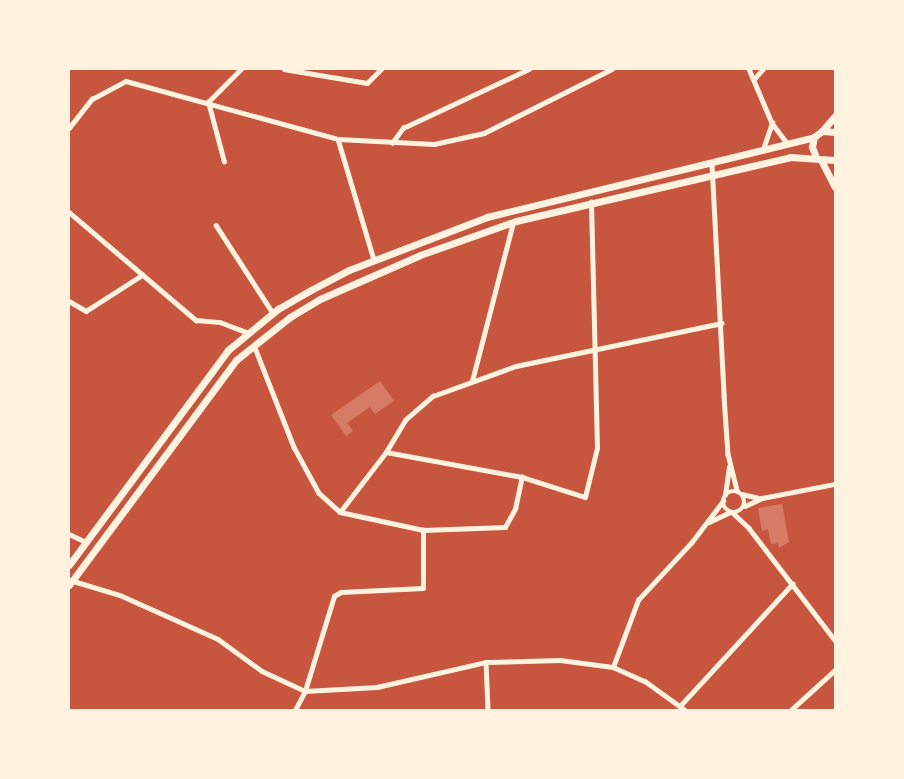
<!DOCTYPE html>
<html>
<head>
<meta charset="utf-8">
<style>
	body { margin:0 }
	#map { position:relative; width:904px; height:779px; overflow:hidden; background:#c8553d; font-family:"DejaVu Sans",sans-serif }
	div>[style] { position:absolute }
	.building>* { inset:0; background:#d67c66 }
	.minor>* { height:4.5px; margin:-2.25px; padding:0 2.25px; transform-origin:2.25px; border-radius:2.25px; background:#fff3e0 }
	.minor>.ring { margin:-2.25px; padding:0; box-sizing:content-box; background:none; border:4.5px solid #fff3e0; border-radius:50% }
	.secondary>* { height:7px; margin:-3.5px; padding:0 3.5px; transform-origin:3.5px; border-radius:3.5px; background:#fff3e0 }
	span { translate:-50% -50%; white-space:nowrap; text-align:center; line-height:1.15; -webkit-text-stroke:6px #fff3e0; paint-order:stroke }
	.frame { position:absolute; inset:0; border:70px solid #fff3e0; pointer-events:none }
</style>
</head>
<body>
<div id="map">
	<div class="building">
		<i style="clip-path:polygon(380px 381px,394px 401px,375px 414px,370px 407px,347px 423px,353px 431px,346px 436px,331px 415px)"></i>
		<i style="clip-path:polygon(782px 504px,789px 542px,779px 548px,778px 543px,771px 544px,768px 529px,762px 531px,758px 508px)"></i>
	</div>
	<div class="minor">
		<i style="left:284px;top:69px;width:84px;rotate:9.6deg"></i>
		<i style="left:367px;top:83px;width:20px;rotate:-45deg"></i>
		<i style="left:749px;top:69px;width:59px;rotate:66.9deg"></i>
		<i style="left:772px;top:123px;width:25px;rotate:53deg"></i>
		<i style="left:754px;top:79px;width:13px;rotate:-48deg"></i>
		<i style="left:69px;top:128px;width:37px;rotate:-52deg"></i>
		<i style="left:92px;top:99px;width:38px;rotate:-28deg"></i>
		<i style="left:126px;top:81px;width:220px;rotate:15.3deg"></i>
		<i style="left:338px;top:139px;width:96px;rotate:3deg"></i>
		<i style="left:434px;top:144px;width:51px;rotate:-12.4deg"></i>
		<i style="left:484px;top:133px;width:143px;rotate:-26.6deg"></i>
		<i style="left:338px;top:139px;width:126px;rotate:73.4deg"></i>
		<i style="left:392px;top:143px;width:19px;rotate:-54deg"></i>
		<i style="left:403px;top:128px;width:139px;rotate:-25.1deg"></i>
		<i style="left:763px;top:149px;width:28px;rotate:-71deg"></i>
		<i style="left:224px;top:162px;width:62px;rotate:-104.9deg"></i>
		<i style="left:208px;top:102px;width:47px;rotate:-45deg"></i>
		<i style="left:712px;top:164px;width:232px;rotate:87deg"></i>
		<i style="left:724px;top:396px;width:58px;rotate:86.1deg"></i>
		<i style="left:728px;top:454px;width:38px;rotate:76deg"></i>
		<i style="left:69px;top:212px;width:167px;rotate:40.4deg"></i>
		<i style="left:196px;top:320px;width:24px;rotate:5deg"></i>
		<i style="left:220px;top:322px;width:30px;rotate:21deg"></i>
		<i style="left:216px;top:225px;width:105px;rotate:57.1deg"></i>
		<i style="left:69px;top:301px;width:20px;rotate:30deg"></i>
		<i style="left:86px;top:311px;width:67px;rotate:-32.7deg"></i>
		<i style="left:254px;top:345px;width:110px;rotate:68.6deg"></i>
		<i style="left:294px;top:447px;width:52px;rotate:61.5deg"></i>
		<i style="left:319px;top:493px;width:28px;rotate:42deg"></i>
		<i style="left:340px;top:512px;width:85px;rotate:12.2deg"></i>
		<i style="left:423px;top:530px;width:82px;rotate:-2.1deg"></i>
		<i style="left:505px;top:527px;width:21px;rotate:-61deg"></i>
		<i style="left:515px;top:509px;width:33px;rotate:-78deg"></i>
		<i style="left:472px;top:381px;width:164px;rotate:-75.5deg"></i>
		<i style="left:386px;top:452px;width:138px;rotate:10.4deg"></i>
		<i style="left:522px;top:477px;width:66px;rotate:17.6deg"></i>
		<i style="left:585px;top:497px;width:50px;rotate:-76.2deg"></i>
		<i style="left:597px;top:448px;width:246px;rotate:-91.4deg"></i>
		<i class="ring" style="left:723px;top:491px;width:17.5px;height:17.5px"></i>
		<i style="left:742px;top:494px;width:18px;rotate:13deg"></i>
		<i style="left:725px;top:495px;width:28px;rotate:-82deg"></i>
		<i style="left:745px;top:506px;width:19px;rotate:-25deg"></i>
		<i style="left:762px;top:498px;width:74px;rotate:-10.9deg"></i>
		<i style="left:340px;top:512px;width:76px;rotate:-52.5deg"></i>
		<i style="left:386px;top:452px;width:37px;rotate:-59deg"></i>
		<i style="left:405px;top:420px;width:37px;rotate:-41deg"></i>
		<i style="left:433px;top:396px;width:88px;rotate:-19.9deg"></i>
		<i style="left:516px;top:366px;width:210px;rotate:-11.8deg"></i>
		<i style="left:733px;top:513px;width:22px;rotate:43deg"></i>
		<i style="left:749px;top:528px;width:141px;rotate:52.5deg"></i>
		<i style="left:709px;top:522px;width:23px;rotate:-25deg"></i>
		<i style="left:69px;top:534px;width:19px;rotate:25deg"></i>
		<i style="left:70px;top:580px;width:52px;rotate:16.7deg"></i>
		<i style="left:120px;top:595px;width:107px;rotate:24.2deg"></i>
		<i style="left:218px;top:639px;width:54px;rotate:36deg"></i>
		<i style="left:262px;top:671px;width:47px;rotate:24.9deg"></i>
		<i style="left:305px;top:691px;width:72px;rotate:-3.2deg"></i>
		<i style="left:377px;top:687px;width:112px;rotate:-12.9deg"></i>
		<i style="left:486px;top:662px;width:74px;rotate:-1.5deg"></i>
		<i style="left:560px;top:660px;width:53px;rotate:7.5deg"></i>
		<i style="left:613px;top:667px;width:35px;rotate:24deg"></i>
		<i style="left:645px;top:681px;width:49px;rotate:35.9deg"></i>
		<i style="left:486px;top:662px;width:48px;rotate:87.6deg"></i>
		<i style="left:613px;top:667px;width:72px;rotate:-69.5deg"></i>
		<i style="left:638px;top:600px;width:78px;rotate:-47.1deg"></i>
		<i style="left:691px;top:543px;width:53px;rotate:-52.7deg"></i>
		<i style="left:680px;top:706px;width:166px;rotate:-47.4deg"></i>
		<i style="left:295px;top:710px;width:21px;rotate:-62deg"></i>
		<i style="left:305px;top:691px;width:99px;rotate:-73deg"></i>
		<i style="left:334px;top:596px;width:8px;rotate:-30deg"></i>
		<i style="left:341px;top:592px;width:82px;rotate:-2.8deg"></i>
		<i style="left:423px;top:588px;width:58px;rotate:-90deg"></i>
		<i style="left:791px;top:710px;width:59px;rotate:-42.3deg"></i>
	</div>
	<div class="secondary">
		<i style="left:822px;top:131px;width:20px;rotate:-49deg"></i>
		<i style="left:816px;top:157px;width:11px;rotate:-112deg"></i>
		<i style="left:812px;top:147px;width:10px;rotate:-79deg"></i>
		<i style="left:814px;top:137px;width:10px;rotate:-37deg"></i>
		<i style="left:822px;top:131px;width:13px;rotate:4deg"></i>
		<i style="left:821px;top:160px;width:30px;rotate:63deg"></i>
		<i style="left:69px;top:565px;width:267px;rotate:-53.5deg"></i>
		<i style="left:228px;top:350px;width:65px;rotate:-39.4deg"></i>
		<i style="left:278px;top:309px;width:38px;rotate:-30deg"></i>
		<i style="left:311px;top:290px;width:43px;rotate:-27.8deg"></i>
		<i style="left:349px;top:270px;width:148px;rotate:-21deg"></i>
		<i style="left:487px;top:217px;width:337px;rotate:-13.7deg"></i>
		<i style="left:69px;top:585px;width:280px;rotate:-53.4deg"></i>
		<i style="left:236px;top:360px;width:69px;rotate:-38.5deg"></i>
		<i style="left:290px;top:317px;width:35px;rotate:-31deg"></i>
		<i style="left:320px;top:299px;width:109px;rotate:-23.7deg"></i>
		<i style="left:420px;top:255px;width:102px;rotate:-19.5deg"></i>
		<i style="left:516px;top:221px;width:281px;rotate:-13.1deg"></i>
		<i style="left:790px;top:157px;width:45px;rotate:3.8deg"></i>
	</div>
	<div class="frame"></div>
</div>
</body>
</html>
